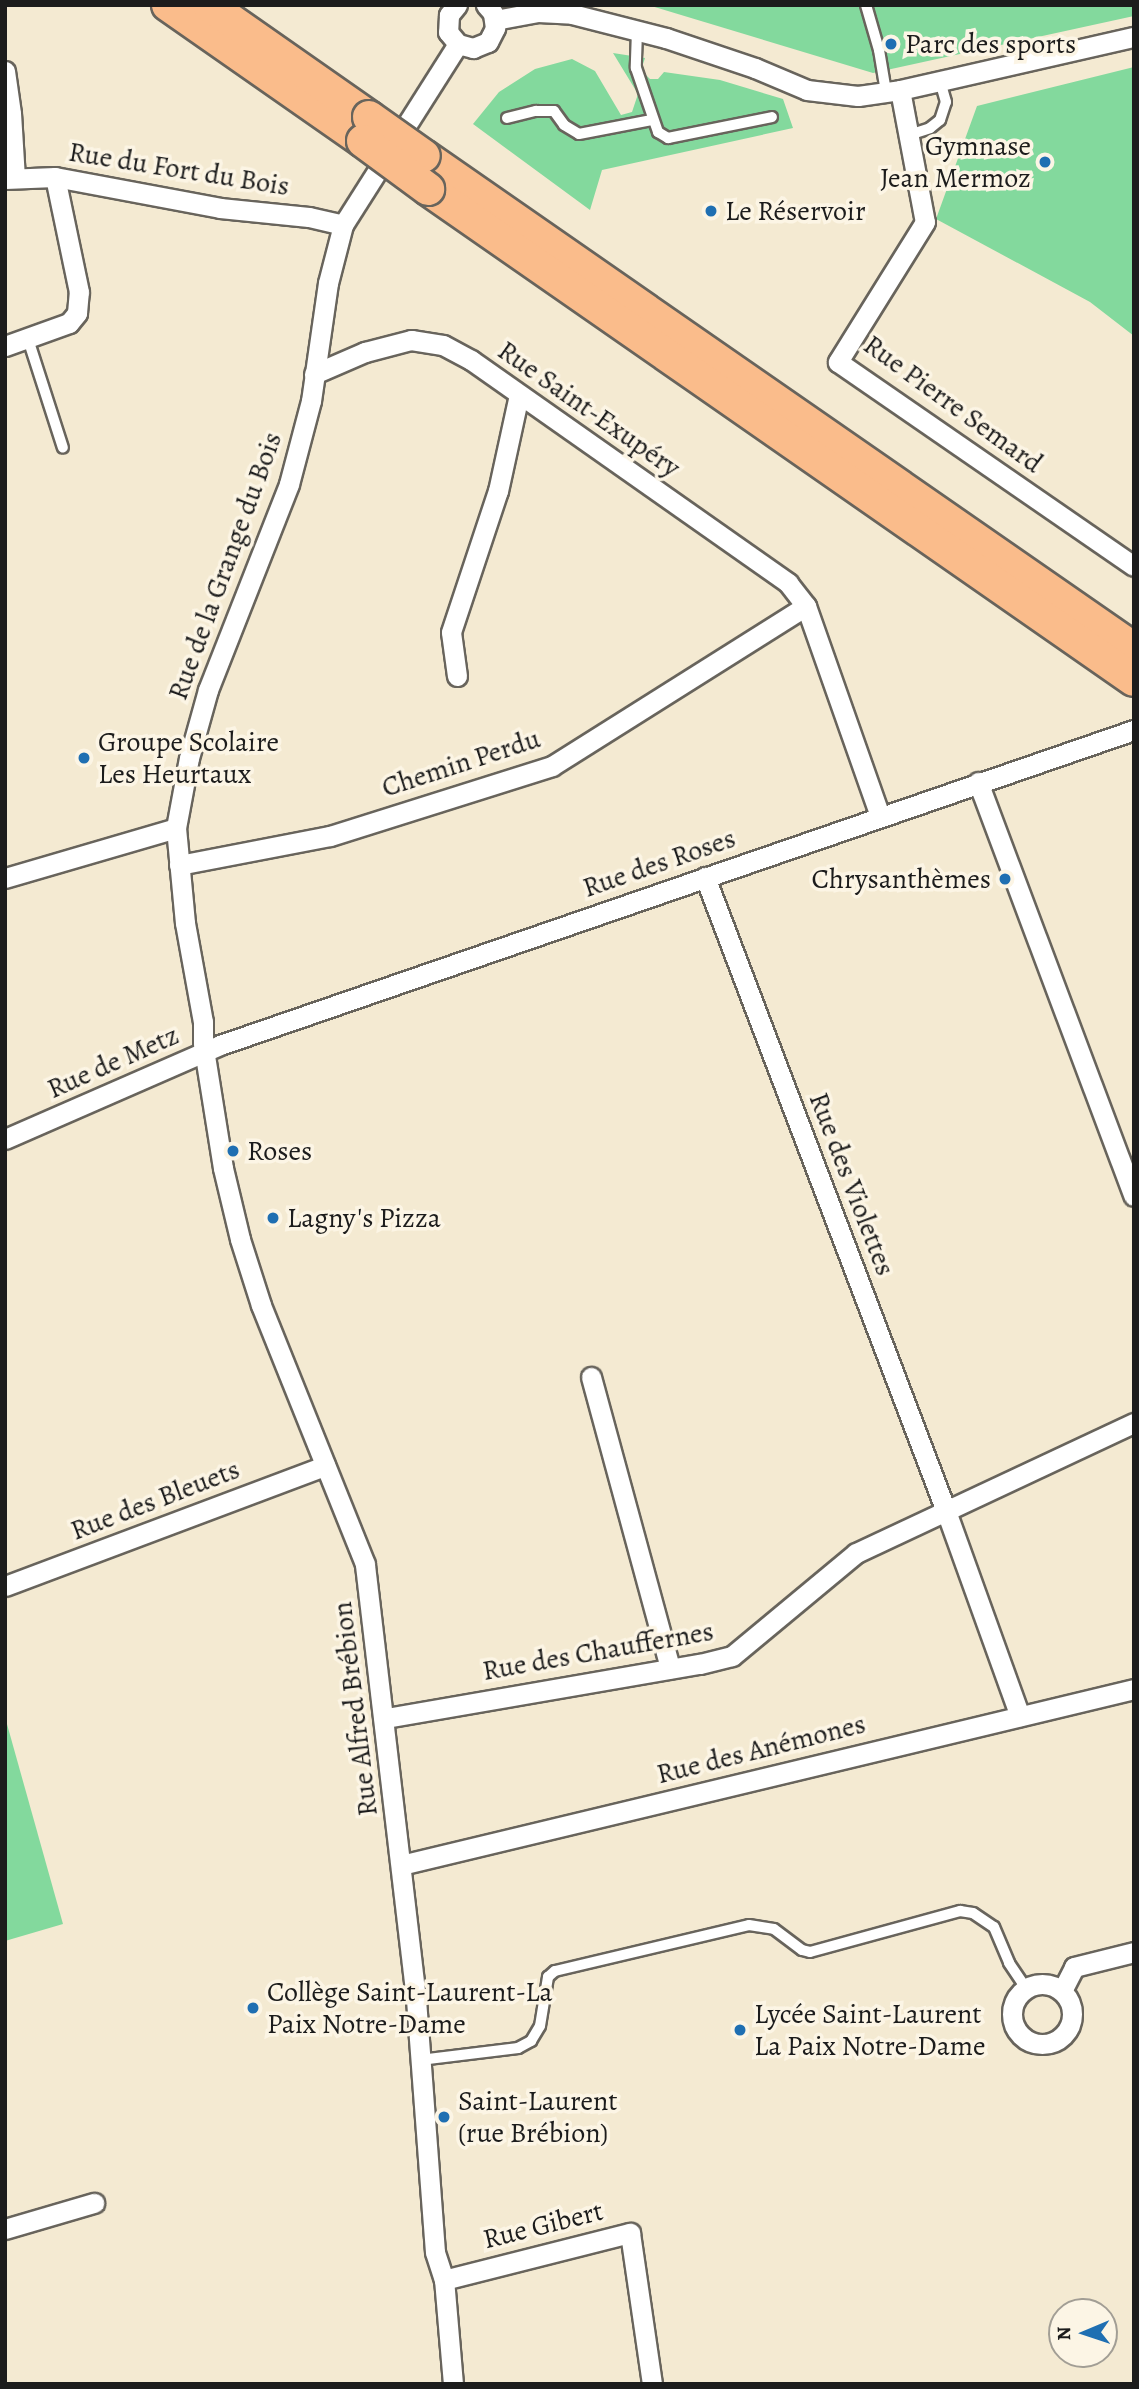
<!DOCTYPE html>
<html>
<head>
<meta charset="utf-8">
<style>
	body { margin:0 }
	#map { position:relative; width:1139px; height:2389px; overflow:hidden; background:#f4ead2; font-family:Alegreya,serif }
	div>[style] { position:absolute }
	.green>* { inset:0; background:#83d99d }
	.roads { filter:drop-shadow(2px 0 #68645c) drop-shadow(-2px 0 #68645c) drop-shadow(0 2px #68645c) drop-shadow(0 -2px #68645c) }
	.service>* { height:10px; margin:-5px; padding:0 5px; transform-origin:5px; border-radius:5px; background:#fff }
	.minor>* { height:19px; margin:-9.5px; padding:0 9.5px; transform-origin:9.5px; border-radius:9.5px; background:#fff }
	.minor>.ring { margin:-9.5px; padding:0; box-sizing:content-box; background:none; border:19px solid #fff; border-radius:50% }
	.trunk>* { height:32px; margin:-16px; padding:0 16px; transform-origin:16px; border-radius:16px; background:#fabc8b }
	.bridges { filter:drop-shadow(2px 0 #68645c) drop-shadow(-2px 0 #68645c) drop-shadow(0 2px #68645c) drop-shadow(0 -2px #68645c) }
	.trunk-bridge>* { height:32px; margin:-16px; padding:0 16px; transform-origin:16px; border-radius:16px; background:#fabc8b }
	.dots>* { width:19px; height:19px; translate:-50% -50%; box-sizing:border-box; border:4px solid #fcf5e5; border-radius:50% }
	span { translate:-50% -50%; white-space:nowrap; text-align:center; line-height:1.15; -webkit-text-stroke:7px #fcf5e5; paint-order:stroke }
	.poi-label { font-size:28px; color:#1c1c1c }
	.left { translate:0 -50%; text-align:left }
	.right { translate:-100% -50%; text-align:right }
	.street-label { font-size:28px; color:#1c1c1c }
	.frame { position:absolute; inset:0; border:7px solid #1c1c1c; pointer-events:none }
	.north { position:absolute; left:1048px; top:2298px; width:70px; height:70px; box-sizing:border-box; background:#fcf5e5; border:2px solid #a29e95; border-radius:50%; rotate:268deg; font-size:19px; font-weight:700; line-height:28px; text-align:center; color:#1c1c1c }
	.north::after { content:''; display:block; margin:auto; width:24px; height:32px; background:#1f6fb2; clip-path:polygon(50% 0,100% 100%,50% 72%,0 100%) }
</style>
</head>
<body>
<div id="map">
	<div class="green">
		<i style="clip-path:polygon(648px 5px,1134px 5px,1134px 16px,873px 73px)"></i>
		<i style="clip-path:polygon(613px 53px,645px 58px,641px 70px,650px 79px,658px 79px,664px 72px,720px 80px,783px 99px,793px 128px,602px 170px,590px 210px,473px 124px,499px 92px,535px 69px,572px 59px,595px 71px,621px 115px,632px 112px,638px 94px)"></i>
		<i style="clip-path:polygon(1134px 67px,1134px 336px,1090px 302px,936px 219px,977px 106px)"></i>
		<i style="clip-path:polygon(5px 1717px,63px 1924px,5px 1941px)"></i>
	</div>
	<div class="roads">
		<div class="service">
			<i style="left:866px;top:5px;width:47px;rotate:73.9deg"></i>
			<i style="left:879px;top:50px;width:43px;rotate:80.5deg"></i>
			<i style="left:637px;top:31px;width:37px;rotate:92deg"></i>
			<i style="left:636px;top:68px;width:68px;rotate:71deg"></i>
			<i style="left:658px;top:132px;width:12px;rotate:31deg"></i>
			<i style="left:668px;top:138px;width:106px;rotate:-11.4deg"></i>
			<i style="left:507px;top:118px;width:30px;rotate:-14deg"></i>
			<i style="left:536px;top:111px;width:18px"></i>
			<i style="left:554px;top:111px;width:17px;rotate:54deg"></i>
			<i style="left:564px;top:125px;width:17px;rotate:31deg"></i>
			<i style="left:579px;top:134px;width:74px;rotate:-10.9deg"></i>
			<i style="left:909px;top:135px;width:22px;rotate:-18deg"></i>
			<i style="left:930px;top:128px;width:13px;rotate:-39deg"></i>
			<i style="left:940px;top:120px;width:19px;rotate:-72deg"></i>
			<i style="left:946px;top:102px;width:22px;rotate:-106deg"></i>
			<i style="left:28px;top:339px;width:114px;rotate:72.2deg"></i>
			<i style="left:420px;top:2060px;width:99px;rotate:-7deg"></i>
			<i style="left:518px;top:2048px;width:15px;rotate:-28deg"></i>
			<i style="left:531px;top:2041px;width:17px;rotate:-59deg"></i>
			<i style="left:540px;top:2026px;width:50px;rotate:-80.7deg"></i>
			<i style="left:548px;top:1977px;width:9px;rotate:-41deg"></i>
			<i style="left:555px;top:1971px;width:199px;rotate:-13.3deg"></i>
			<i style="left:749px;top:1925px;width:25px;rotate:9deg"></i>
			<i style="left:774px;top:1929px;width:35px;rotate:37deg"></i>
			<i style="left:802px;top:1950px;width:8px;rotate:14deg"></i>
			<i style="left:810px;top:1952px;width:156px;rotate:-15.3deg"></i>
			<i style="left:960px;top:1911px;width:13px;rotate:9deg"></i>
			<i style="left:973px;top:1913px;width:25px;rotate:34deg"></i>
			<i style="left:994px;top:1927px;width:39px;rotate:67deg"></i>
			<i style="left:1009px;top:1963px;width:30px;rotate:56deg"></i>
		</div>
		<div class="minor">
			<i style="left:457px;top:5px;width:13px;rotate:129deg"></i>
			<i style="left:449px;top:15px;width:17px;rotate:93deg"></i>
			<i style="left:448px;top:32px;width:16px;rotate:50deg"></i>
			<i style="left:458px;top:44px;width:16px;rotate:15deg"></i>
			<i style="left:473px;top:48px;width:16px;rotate:-22deg"></i>
			<i style="left:488px;top:42px;width:16px;rotate:-63deg"></i>
			<i style="left:495px;top:28px;width:15px;rotate:-98deg"></i>
			<i style="left:493px;top:13px;width:11px;rotate:-131deg"></i>
			<i style="left:495px;top:20px;width:44px;rotate:-10.5deg"></i>
			<i style="left:538px;top:12px;width:34px;rotate:3deg"></i>
			<i style="left:572px;top:14px;width:97px;rotate:14.3deg"></i>
			<i style="left:666px;top:38px;width:94px;rotate:18.6deg"></i>
			<i style="left:755px;top:68px;width:56px;rotate:22.9deg"></i>
			<i style="left:807px;top:90px;width:51px;rotate:6.7deg"></i>
			<i style="left:858px;top:96px;width:42px;rotate:-8.1deg"></i>
			<i style="left:900px;top:90px;width:240px;rotate:-12.8deg"></i>
			<i style="left:5px;top:71px;width:42px;rotate:81.9deg"></i>
			<i style="left:11px;top:113px;width:65px;rotate:86.5deg"></i>
			<i style="left:900px;top:90px;width:134px;rotate:79.3deg"></i>
			<i style="left:925px;top:222px;width:165px;rotate:121.9deg"></i>
			<i style="left:838px;top:362px;width:359px;rotate:34.6deg"></i>
			<i style="left:5px;top:179px;width:50px;rotate:-2.3deg"></i>
			<i style="left:55px;top:177px;width:168px;rotate:10.6deg"></i>
			<i style="left:220px;top:208px;width:89px;rotate:5.8deg"></i>
			<i style="left:309px;top:217px;width:35px;rotate:13deg"></i>
			<i style="left:5px;top:346px;width:68px;rotate:-19.8deg"></i>
			<i style="left:69px;top:323px;width:13px;rotate:-51deg"></i>
			<i style="left:77px;top:313px;width:21px;rotate:-85deg"></i>
			<i style="left:79px;top:292px;width:117px;rotate:-101.8deg"></i>
			<i style="left:314px;top:374px;width:56px;rotate:-23.3deg"></i>
			<i style="left:365px;top:352px;width:48px;rotate:-14.6deg"></i>
			<i style="left:411px;top:340px;width:32px;rotate:9deg"></i>
			<i style="left:443px;top:345px;width:32px;rotate:28deg"></i>
			<i style="left:471px;top:360px;width:388px;rotate:35.1deg"></i>
			<i style="left:788px;top:583px;width:29px;rotate:52deg"></i>
			<i style="left:806px;top:606px;width:223px;rotate:70.6deg"></i>
			<i style="left:457px;top:676px;width:44px;rotate:-97.8deg"></i>
			<i style="left:451px;top:632px;width:149px;rotate:-71.6deg"></i>
			<i style="left:498px;top:491px;width:98px;rotate:-77.7deg"></i>
			<i style="left:978px;top:782px;width:442px;rotate:69.4deg"></i>
			<i style="left:179px;top:865px;width:154px;rotate:-10.9deg"></i>
			<i style="left:330px;top:836px;width:233px;rotate:-17.5deg"></i>
			<i style="left:552px;top:766px;width:300px;rotate:-32.2deg"></i>
			<i style="left:705px;top:877px;width:678px;rotate:69.19deg"></i>
			<i style="left:946px;top:1511px;width:218px;rotate:70.2deg"></i>
			<i style="left:5px;top:878px;width:178px;rotate:-16.3deg"></i>
			<i style="left:5px;top:1139px;width:235px;rotate:-23.6deg"></i>
			<i style="left:220px;top:1045px;width:967px;rotate:-19.02deg"></i>
			<i style="left:591px;top:1377px;width:302px;rotate:74.8deg"></i>
			<i style="left:5px;top:1586px;width:342px;rotate:-20.6deg"></i>
			<i style="left:386px;top:1718px;width:319px;rotate:-9.8deg"></i>
			<i style="left:700px;top:1664px;width:33px;rotate:-14deg"></i>
			<i style="left:732px;top:1656px;width:161px;rotate:-39.7deg"></i>
			<i style="left:856px;top:1553px;width:307px;rotate:-25.1deg"></i>
			<i style="left:401px;top:1865px;width:754px;rotate:-13.5deg"></i>
			<i class="ring" style="left:1012px;top:1984px;width:41px;height:41px"></i>
			<i style="left:1062px;top:1991px;width:27px;rotate:-63deg"></i>
			<i style="left:1074px;top:1967px;width:62px;rotate:-14deg"></i>
			<i style="left:5px;top:2229px;width:93px;rotate:-16.3deg"></i>
			<i style="left:444px;top:2280px;width:192px;rotate:-14.2deg"></i>
			<i style="left:630px;top:2233px;width:153px;rotate:81.7deg"></i>
			<i style="left:453px;top:2384px;width:104px;rotate:-94.9deg"></i>
			<i style="left:444px;top:2280px;width:29px;rotate:-108deg"></i>
			<i style="left:435px;top:2252px;width:254px;rotate:-94.3deg"></i>
			<i style="left:416px;top:1999px;width:438px;rotate:-96.7deg"></i>
			<i style="left:365px;top:1564px;width:279px;rotate:-111.9deg"></i>
			<i style="left:261px;top:1305px;width:69px;rotate:-107.7deg"></i>
			<i style="left:240px;top:1239px;width:73px;rotate:-103.5deg"></i>
			<i style="left:223px;top:1168px;width:127px;rotate:-99.1deg"></i>
			<i style="left:203px;top:1043px;width:21px;rotate:-90deg"></i>
			<i style="left:203px;top:1022px;width:101px;rotate:-100.3deg"></i>
			<i style="left:185px;top:923px;width:95px;rotate:-95.4deg"></i>
			<i style="left:176px;top:828px;width:71px;rotate:-79.5deg"></i>
			<i style="left:189px;top:758px;width:71px;rotate:-74.4deg"></i>
			<i style="left:208px;top:690px;width:221px;rotate:-68.5deg"></i>
			<i style="left:289px;top:484px;width:86px;rotate:-75.2deg"></i>
			<i style="left:311px;top:401px;width:119px;rotate:-81.8deg"></i>
			<i style="left:328px;top:283px;width:60px;rotate:-75.5deg"></i>
			<i style="left:343px;top:225px;width:214px;rotate:-57.6deg"></i>
		</div>
		<div class="trunk">
			<i style="left:168px;top:5px;width:238px;rotate:34.9deg"></i>
			<i style="left:209px;top:5px;width:195px;rotate:35deg"></i>
			<i style="left:424px;top:156px;width:864px;rotate:34.77deg"></i>
			<i style="left:428px;top:189px;width:860px;rotate:34.82deg"></i>
		</div>
	</div>
	<div class="bridges">
		<div class="trunk-bridge">
			<i style="left:369px;top:117px;width:67px;rotate:35.3deg"></i>
			<i style="left:363px;top:141px;width:81px;rotate:36.4deg"></i>
		</div>
	</div>
	<div class="dots">
		<i style="left:891px;top:44px;background:#1f6fb2"></i>
		<i style="left:1045px;top:162px;background:#1f6fb2"></i>
		<i style="left:711px;top:211px;background:#1f6fb2"></i>
		<i style="left:84px;top:758px;background:#1f6fb2"></i>
		<i style="left:1005px;top:879px;background:#1f6fb2"></i>
		<i style="left:233px;top:1151px;background:#1f6fb2"></i>
		<i style="left:273px;top:1218px;background:#1f6fb2"></i>
		<i style="left:253px;top:2008px;background:#1f6fb2"></i>
		<i style="left:740px;top:2030px;background:#1f6fb2"></i>
		<i style="left:444px;top:2117px;background:#1f6fb2"></i>
	</div>
	<div class="poi-label">
		<span class="left" style="left:905px;top:44px">Parc des sports</span>
		<span class="right" style="left:1031px;top:162px">Gymnase<br>Jean Mermoz</span>
		<span class="left" style="left:725px;top:211px">Le Réservoir</span>
		<span class="left" style="left:98px;top:758px">Groupe Scolaire<br>Les Heurtaux</span>
		<span class="right" style="left:991px;top:879px">Chrysanthèmes</span>
		<span class="left" style="left:247px;top:1151px">Roses</span>
		<span class="left" style="left:287px;top:1218px">Lagny's Pizza</span>
		<span class="left" style="left:267px;top:2008px">Collège Saint-Laurent-La<br>Paix Notre-Dame</span>
		<span class="left" style="left:754px;top:2030px">Lycée Saint-Laurent<br>La Paix Notre-Dame</span>
		<span class="left" style="left:458px;top:2117px">Saint-Laurent<br>(rue Brébion)</span>
	</div>
	<div class="street-label">
		<span style="left:179px;top:169px;rotate:9deg">Rue du Fort du Bois</span>
		<span style="left:953px;top:404px;rotate:36deg">Rue Pierre Semard</span>
		<span style="left:589px;top:409px;rotate:35deg">Rue Saint-Exupéry</span>
		<span style="left:225px;top:566px;rotate:-70deg">Rue de la Grange du Bois</span>
		<span style="left:461px;top:763px;rotate:-18deg">Chemin Perdu</span>
		<span style="left:659px;top:863px;rotate:-19deg">Rue des Roses</span>
		<span style="left:113px;top:1062px;rotate:-24deg">Rue de Metz</span>
		<span style="left:852px;top:1184px;rotate:69deg">Rue des Violettes</span>
		<span style="left:155px;top:1500px;rotate:-21deg">Rue des Bleuets</span>
		<span style="left:598px;top:1651px;rotate:-10deg">Rue des Chauffernes</span>
		<span style="left:355px;top:1709px;rotate:-97deg">Rue Alfred Brébion</span>
		<span style="left:761px;top:1749px;rotate:-14deg">Rue des Anémones</span>
		<span style="left:543px;top:2225px;rotate:-14deg">Rue Gibert</span>
	</div>
	<div class="frame"></div>
	<div class="north">N</div>
</div>
</body>
</html>
